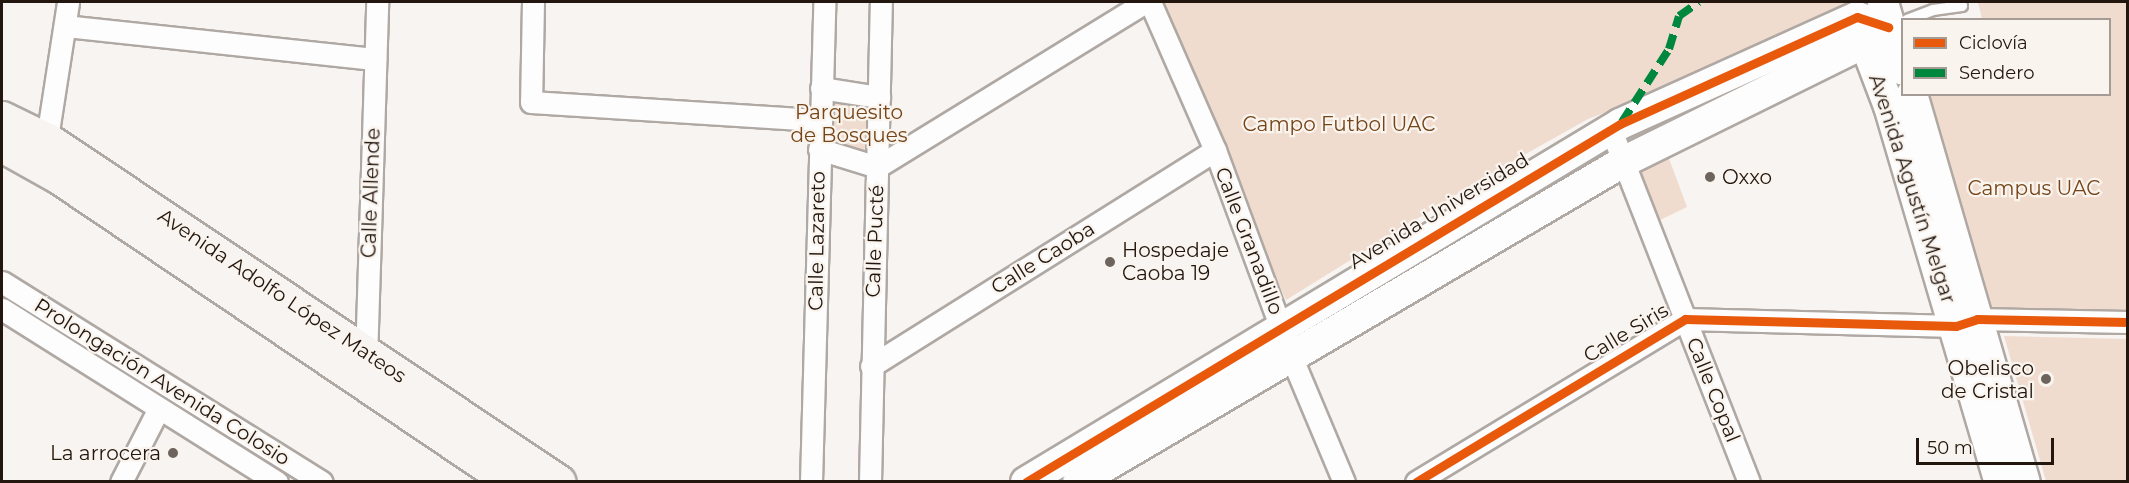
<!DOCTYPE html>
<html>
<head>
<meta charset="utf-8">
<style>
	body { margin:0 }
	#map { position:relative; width:2129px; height:483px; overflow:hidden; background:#f7f4f2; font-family:Montserrat,sans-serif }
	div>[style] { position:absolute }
	.green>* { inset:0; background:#f0dcce }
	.roads { filter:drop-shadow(2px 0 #afa8a3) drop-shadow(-2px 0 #afa8a3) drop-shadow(0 2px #afa8a3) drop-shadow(0 -2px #afa8a3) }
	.lane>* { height:10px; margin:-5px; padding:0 5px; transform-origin:5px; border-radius:5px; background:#fefdfd }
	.street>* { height:21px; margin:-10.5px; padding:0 10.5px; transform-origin:10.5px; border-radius:10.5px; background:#fefdfd }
	.secondary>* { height:30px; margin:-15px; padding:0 15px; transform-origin:15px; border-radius:15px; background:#fefdfd }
	.primary>* { height:33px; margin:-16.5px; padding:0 16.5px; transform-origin:16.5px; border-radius:16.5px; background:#f7f4f1 }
	.quiet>* { height:8px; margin-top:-4px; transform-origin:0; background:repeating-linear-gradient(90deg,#00873e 0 15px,transparent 0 23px) }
	.cycleway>* { height:9px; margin:-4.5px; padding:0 4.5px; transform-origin:4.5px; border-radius:4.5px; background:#e8590c }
	.dots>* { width:16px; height:16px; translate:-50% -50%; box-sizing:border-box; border:3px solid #faf4ef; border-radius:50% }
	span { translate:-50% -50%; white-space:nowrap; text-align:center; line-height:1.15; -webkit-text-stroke:4.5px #faf4ef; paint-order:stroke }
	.park-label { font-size:20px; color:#754417 }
	.poi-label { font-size:20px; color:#22160e }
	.left { translate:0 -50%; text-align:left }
	.right { translate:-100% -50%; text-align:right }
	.street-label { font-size:20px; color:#22160e }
	.frame { position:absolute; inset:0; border:3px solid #22160e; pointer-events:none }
	.legend { position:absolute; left:1901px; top:18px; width:210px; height:78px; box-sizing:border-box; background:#faf4ef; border:2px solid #a49b95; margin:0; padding:8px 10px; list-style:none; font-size:18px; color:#22160e }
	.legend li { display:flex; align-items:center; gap:12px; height:30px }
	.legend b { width:30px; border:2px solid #a49b95 }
	.scale { position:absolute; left:1916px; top:438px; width:138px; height:27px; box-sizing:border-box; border:3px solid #22160e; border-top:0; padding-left:8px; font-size:18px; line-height:21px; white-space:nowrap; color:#22160e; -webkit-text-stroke:4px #faf4ef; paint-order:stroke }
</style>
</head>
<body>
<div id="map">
	<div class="green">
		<i style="clip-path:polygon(1150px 2px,1854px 2px,1857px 17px,1588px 119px,1478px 181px,1286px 300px)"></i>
		<i style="clip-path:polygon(1978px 2px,2127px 2px,2127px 322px,1977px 319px,1908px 95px,2110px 94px,2110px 20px,1982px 19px)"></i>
		<i style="clip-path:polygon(823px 91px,876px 99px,873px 164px,823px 147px)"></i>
		<i style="clip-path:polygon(1667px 153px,1687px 207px,1658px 221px,1636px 165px)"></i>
		<i style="clip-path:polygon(2004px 336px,2127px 339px,2127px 481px,2046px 481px)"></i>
	</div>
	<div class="roads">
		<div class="lane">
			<i style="left:1907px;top:20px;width:28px;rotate:-21deg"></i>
			<i style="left:1933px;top:10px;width:29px;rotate:-8deg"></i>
			<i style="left:1962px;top:6px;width:4px;rotate:-104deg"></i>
		</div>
		<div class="street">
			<i style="left:533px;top:2px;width:100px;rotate:91.1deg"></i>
			<i style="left:531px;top:102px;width:290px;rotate:3.6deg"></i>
			<i style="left:1150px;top:2px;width:162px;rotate:66.3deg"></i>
			<i style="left:1215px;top:150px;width:220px;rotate:69.7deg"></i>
			<i style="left:1291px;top:356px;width:137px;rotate:67.2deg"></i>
			<i style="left:65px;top:26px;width:312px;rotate:6.1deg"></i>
			<i style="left:821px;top:88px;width:59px;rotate:8.8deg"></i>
			<i style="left:1611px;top:130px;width:378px;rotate:68.6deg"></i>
			<i style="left:819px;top:149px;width:61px;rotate:17.2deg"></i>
			<i style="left:877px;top:167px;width:315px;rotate:-31.6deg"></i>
			<i style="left:45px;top:151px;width:151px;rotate:-81.2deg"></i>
			<i style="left:2px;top:282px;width:377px;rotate:32deg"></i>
			<i style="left:2px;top:309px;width:325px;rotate:32.2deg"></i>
			<i style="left:366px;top:360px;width:358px;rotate:-88.2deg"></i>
			<i style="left:871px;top:366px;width:406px;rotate:-32.1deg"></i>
			<i style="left:121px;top:482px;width:83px;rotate:-62.8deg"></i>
			<i style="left:811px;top:482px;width:480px;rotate:-88.4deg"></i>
			<i style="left:870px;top:482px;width:480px;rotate:-88.7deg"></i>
			<i style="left:1416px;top:482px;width:315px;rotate:-31.2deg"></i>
			<i style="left:1685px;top:319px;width:271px;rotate:1.5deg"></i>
			<i style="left:1956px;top:326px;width:22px;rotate:-18deg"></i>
			<i style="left:1977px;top:319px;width:151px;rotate:1.1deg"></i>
		</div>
		<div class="secondary">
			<i style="left:1883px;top:2px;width:70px;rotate:74.2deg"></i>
			<i style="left:1858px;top:25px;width:87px;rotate:69.1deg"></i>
			<i style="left:1889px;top:106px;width:392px;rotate:73.6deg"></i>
			<i style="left:1912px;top:94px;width:404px;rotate:73.8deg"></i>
			<i style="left:1026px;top:482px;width:694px;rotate:-31.08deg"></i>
			<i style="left:1620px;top:124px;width:260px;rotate:-24.3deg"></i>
			<i style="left:1857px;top:17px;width:33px;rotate:18deg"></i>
			<i style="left:1078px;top:482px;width:632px;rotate:-30.42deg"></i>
			<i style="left:1623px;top:162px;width:267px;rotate:-26.3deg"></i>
			<i style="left:1862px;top:44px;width:31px;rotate:-33deg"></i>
		</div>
		<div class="primary">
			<i style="left:2px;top:118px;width:52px;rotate:26.1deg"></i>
			<i style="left:49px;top:141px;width:613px;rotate:33.77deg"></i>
			<i style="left:2px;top:145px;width:65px;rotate:29.3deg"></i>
			<i style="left:59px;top:177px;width:545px;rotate:34.01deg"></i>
		</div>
	</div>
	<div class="quiet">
		<i style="left:1622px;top:122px;width:87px;rotate:-57.2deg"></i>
		<i style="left:1669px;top:49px;width:34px;rotate:-73deg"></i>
		<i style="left:1679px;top:16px;width:24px;rotate:-35deg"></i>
	</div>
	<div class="cycleway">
		<i style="left:1026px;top:482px;width:694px;rotate:-31.08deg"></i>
		<i style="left:1620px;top:124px;width:260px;rotate:-24.3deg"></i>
		<i style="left:1857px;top:17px;width:33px;rotate:18deg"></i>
		<i style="left:1416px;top:482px;width:315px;rotate:-31.2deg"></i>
		<i style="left:1685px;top:319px;width:271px;rotate:1.5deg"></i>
		<i style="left:1956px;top:326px;width:22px;rotate:-18deg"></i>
		<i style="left:1977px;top:319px;width:151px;rotate:1.1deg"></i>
	</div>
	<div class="dots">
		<i style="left:1710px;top:177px;background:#6d645e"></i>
		<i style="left:1110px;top:262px;background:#6d645e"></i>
		<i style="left:2046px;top:379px;background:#6d645e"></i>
		<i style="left:173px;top:453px;background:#6d645e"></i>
	</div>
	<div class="park-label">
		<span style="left:849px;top:124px">Parquesito<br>de Bosques</span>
		<span style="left:1339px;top:124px">Campo Futbol UAC</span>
		<span style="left:2034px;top:188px">Campus UAC</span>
	</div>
	<div class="poi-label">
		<span class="left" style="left:1722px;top:177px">Oxxo</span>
		<span class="left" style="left:1122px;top:262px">Hospedaje<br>Caoba 19</span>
		<span class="right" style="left:2034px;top:380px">Obelisco<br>de Cristal</span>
		<span class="right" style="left:161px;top:453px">La arrocera</span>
	</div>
	<div class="street-label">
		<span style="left:1912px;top:189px;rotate:72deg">Avenida Agustín Melgar</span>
		<span style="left:371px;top:193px;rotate:-88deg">Calle Allende</span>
		<span style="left:1439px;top:211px;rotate:-31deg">Avenida Universidad</span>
		<span style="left:817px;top:241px;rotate:-89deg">Calle Lazareto</span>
		<span style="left:875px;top:241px;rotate:-88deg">Calle Pucté</span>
		<span style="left:1249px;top:241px;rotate:69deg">Calle Granadillo</span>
		<span style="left:1043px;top:258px;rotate:-32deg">Calle Caoba</span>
		<span style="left:282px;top:296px;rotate:34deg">Avenida Adolfo López Mateos</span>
		<span style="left:1626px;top:333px;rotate:-31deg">Calle Siris</span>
		<span style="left:162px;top:382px;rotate:32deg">Prolongación Avenida Colosio</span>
		<span style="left:1713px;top:390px;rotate:68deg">Calle Copal</span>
	</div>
	<div class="frame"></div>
	<ul class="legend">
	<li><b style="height:8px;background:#e8590c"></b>Ciclovía</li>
	<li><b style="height:8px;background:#00873e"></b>Sendero</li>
	</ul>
	<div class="scale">50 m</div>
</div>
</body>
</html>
